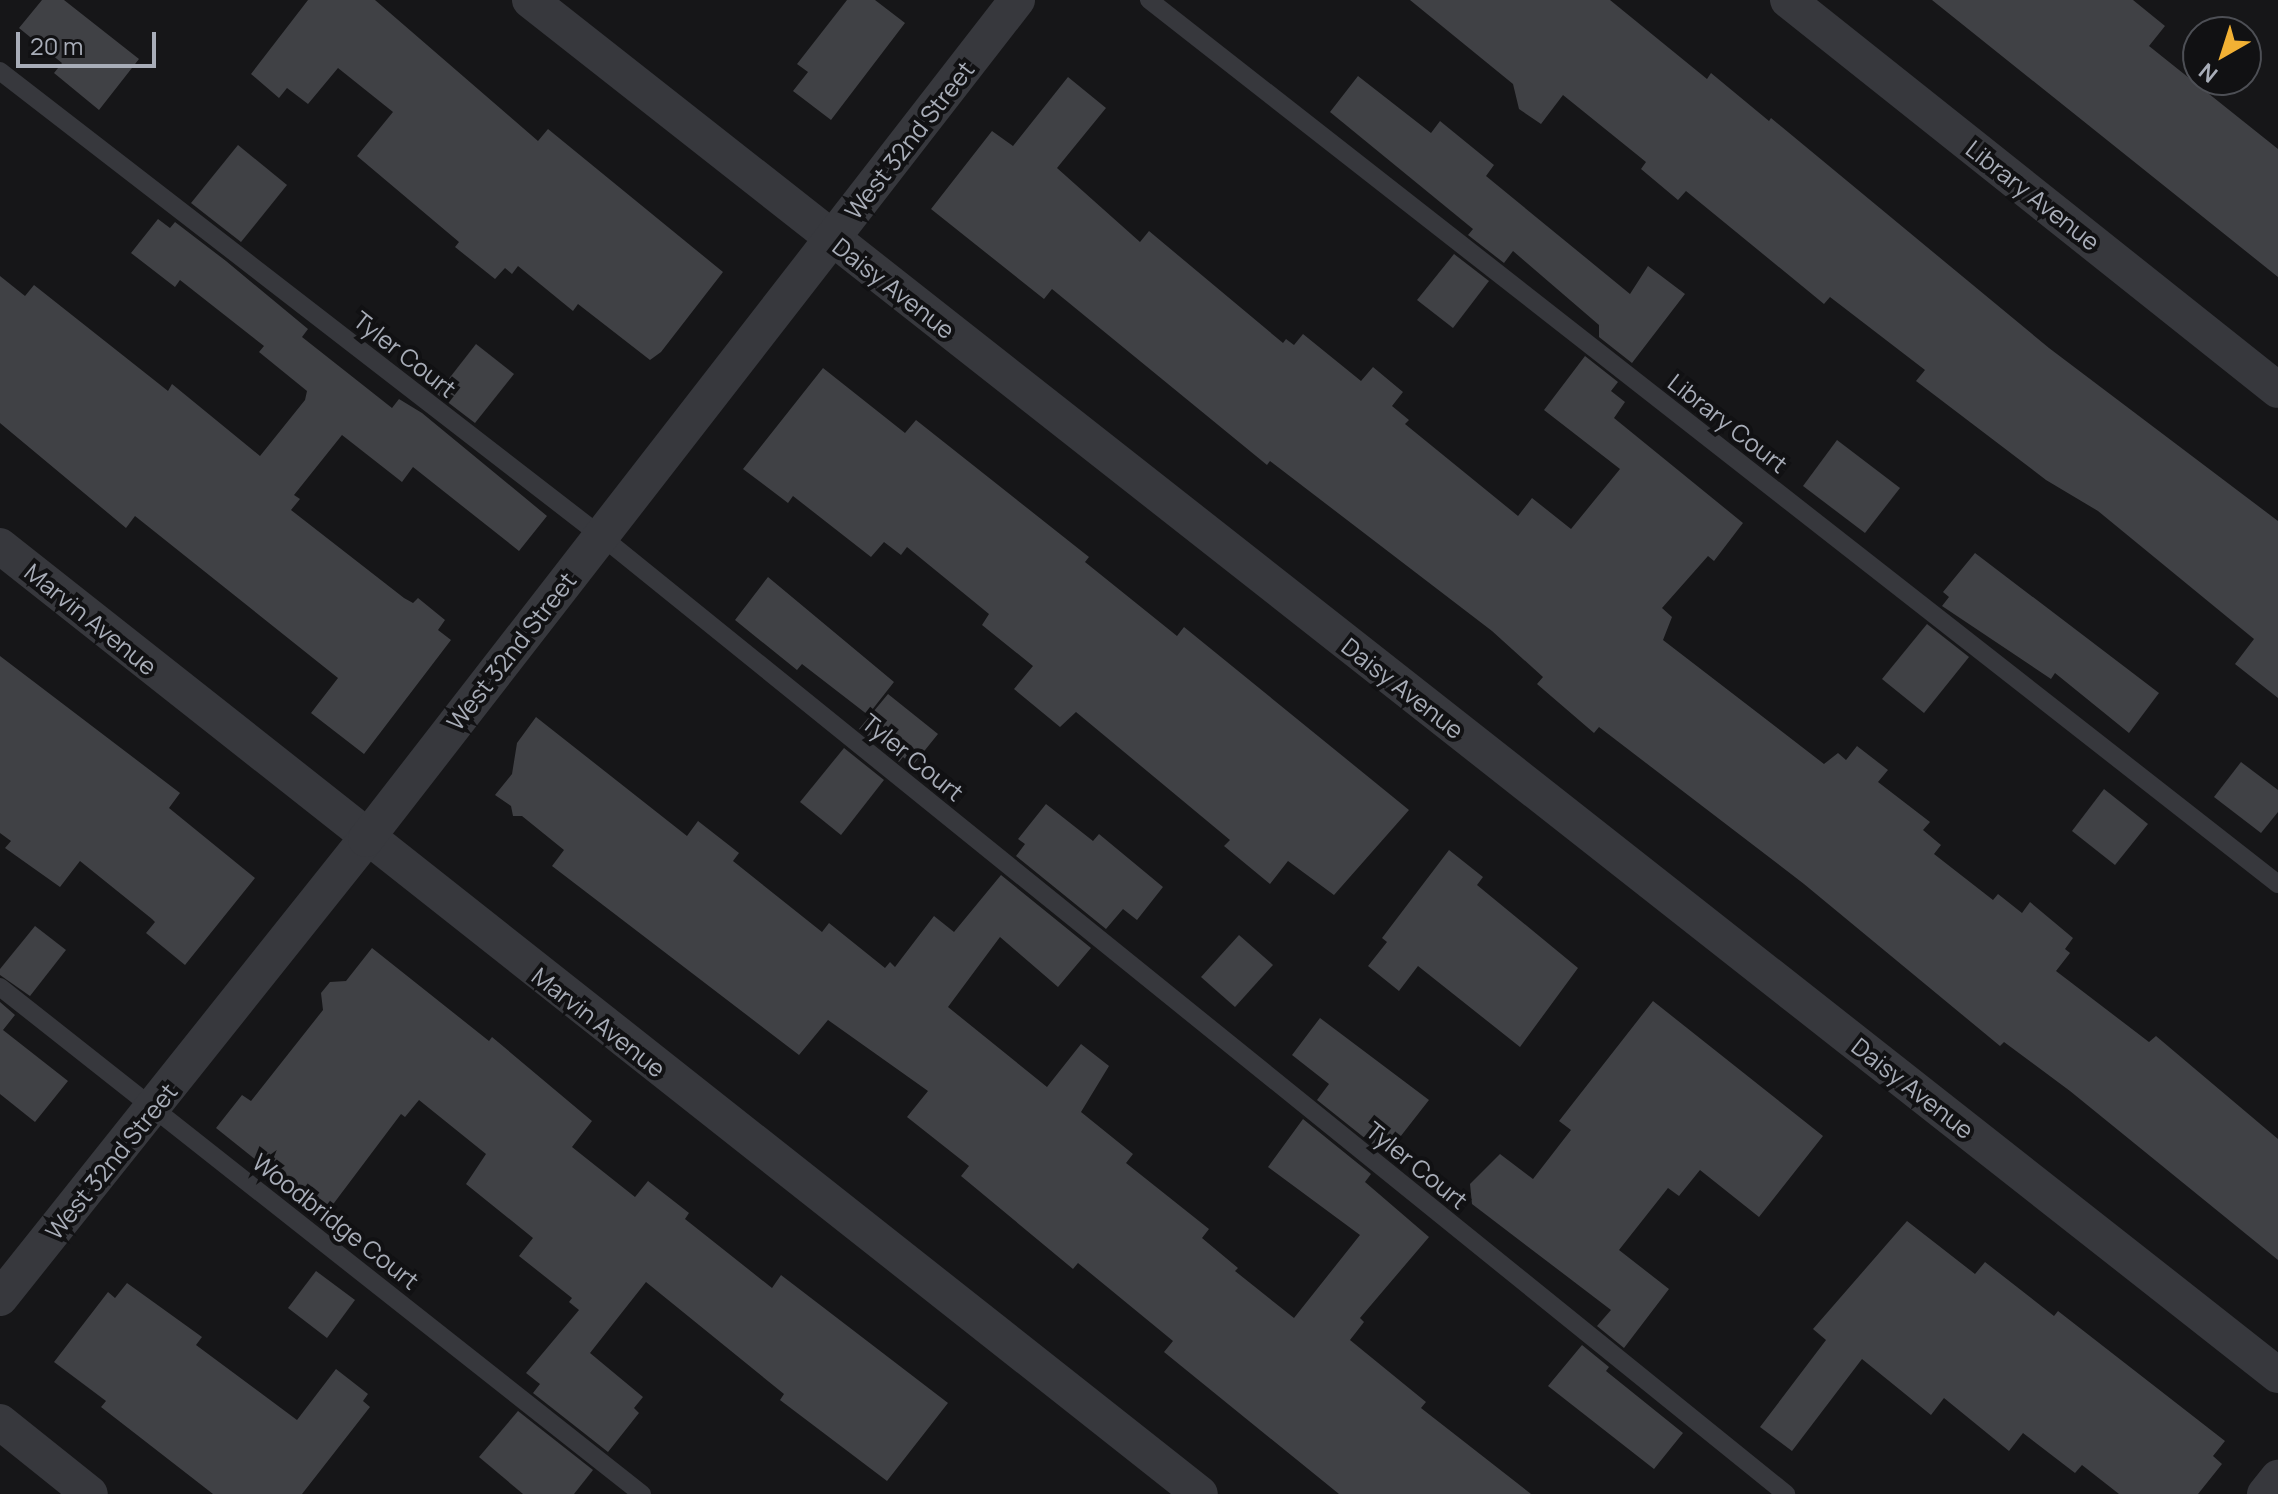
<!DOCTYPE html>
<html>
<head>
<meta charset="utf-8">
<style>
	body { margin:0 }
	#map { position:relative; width:2278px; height:1494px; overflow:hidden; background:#161618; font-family:Manrope,sans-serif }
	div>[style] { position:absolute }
	.building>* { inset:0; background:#404145 }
	.service>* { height:18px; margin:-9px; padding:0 9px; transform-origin:9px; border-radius:9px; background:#37383d }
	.minor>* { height:36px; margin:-18px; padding:0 18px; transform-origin:18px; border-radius:18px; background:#37383d }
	span { translate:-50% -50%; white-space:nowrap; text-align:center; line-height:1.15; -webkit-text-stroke:8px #111113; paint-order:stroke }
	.street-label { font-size:24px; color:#a8adb8 }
	.north { position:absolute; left:2182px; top:16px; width:80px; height:80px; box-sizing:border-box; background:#111113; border:2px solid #4d4f55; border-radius:50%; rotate:219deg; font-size:22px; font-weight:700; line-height:32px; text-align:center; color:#a8adb8 }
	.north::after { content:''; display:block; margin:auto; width:28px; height:36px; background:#f2b134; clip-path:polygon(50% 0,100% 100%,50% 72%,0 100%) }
	.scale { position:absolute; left:16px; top:32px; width:140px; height:36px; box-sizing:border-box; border:4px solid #a8adb8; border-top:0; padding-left:10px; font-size:24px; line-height:28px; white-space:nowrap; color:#a8adb8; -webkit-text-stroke:6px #111113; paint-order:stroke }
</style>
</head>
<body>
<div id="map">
	<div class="building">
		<i style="clip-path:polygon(42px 0,64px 0,139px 59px,99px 110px,54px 73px,62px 63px,19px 28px)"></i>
		<i style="clip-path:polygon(308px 0,375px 0,538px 141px,548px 129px,723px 272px,661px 352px,650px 360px,578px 304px,573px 311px,518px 266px,512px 274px,505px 268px,495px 279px,455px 247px,459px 242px,357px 156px,393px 112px,338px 68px,308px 104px,287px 88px,279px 98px,251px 74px)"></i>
		<i style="clip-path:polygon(847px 0,875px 0,905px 23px,831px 120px,793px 91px,808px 72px,797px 64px)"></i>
		<i style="clip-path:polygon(1410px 0,1610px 0,1707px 79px,1711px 73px,1769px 121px,1771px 118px,2049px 348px,2278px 521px,2278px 698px,2235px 664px,2254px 639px,2098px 511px,2046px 480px,1916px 381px,1925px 370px,1830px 297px,1824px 304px,1686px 191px,1678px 200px,1641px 169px,1646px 162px,1563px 95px,1541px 124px,1519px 109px,1513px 84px)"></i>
		<i style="clip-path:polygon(1932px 0,2133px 0,2165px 26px,2149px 46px,2278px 149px,2278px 277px)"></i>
		<i style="clip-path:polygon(1358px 76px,1431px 133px,1440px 121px,1494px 165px,1486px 176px,1630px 294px,1648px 266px,1685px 294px,1632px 363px,1599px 337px,1599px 325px,1513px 251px,1504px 263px,1468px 235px,1473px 229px,1330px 112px)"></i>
		<i style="clip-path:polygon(1068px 77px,1106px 108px,1057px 168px,1140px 242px,1149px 231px,1283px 343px,1286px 339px,1294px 345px,1303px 334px,1361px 381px,1373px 367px,1403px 392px,1392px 406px,1409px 420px,1405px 424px,1518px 516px,1532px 498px,1571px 529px,1620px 469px,1544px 410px,1585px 356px,1618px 382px,1611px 391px,1625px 402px,1614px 418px,1743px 523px,1714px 561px,1708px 556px,1662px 608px,1672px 617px,1663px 640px,1824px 764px,1838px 753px,1846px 760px,1857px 746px,1888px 770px,1878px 782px,1930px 822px,1923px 830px,1941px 845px,1934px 854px,1993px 900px,1998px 894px,2022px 913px,2030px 902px,2073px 938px,2065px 949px,2070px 953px,2056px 971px,2149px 1042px,2156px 1036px,2278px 1139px,2278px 1260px,2070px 1091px,2004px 1042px,2000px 1046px,1804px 884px,1599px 727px,1594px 733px,1537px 684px,1543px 677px,1492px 631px,1270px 461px,1267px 465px,1052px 289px,1044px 299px,931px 209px,992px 131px,1013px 146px)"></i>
		<i style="clip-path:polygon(238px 145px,287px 185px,241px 242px,191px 203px)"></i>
		<i style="clip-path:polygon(158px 219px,170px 228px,175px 222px,226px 261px,308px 329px,302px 337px,392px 408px,399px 399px,422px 413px,547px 516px,519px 551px,413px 467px,402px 482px,342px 435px,294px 495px,300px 499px,291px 510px,404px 598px,413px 603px,418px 598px,445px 620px,438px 630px,451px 640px,364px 754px,311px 713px,338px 678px,135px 516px,126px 528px,0 423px,0 276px,25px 296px,34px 285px,168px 391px,172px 384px,260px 456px,305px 400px,307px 391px,259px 352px,264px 346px,180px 280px,175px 287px,131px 253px)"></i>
		<i style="clip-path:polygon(1454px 254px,1489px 281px,1453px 328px,1417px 300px)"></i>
		<i style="clip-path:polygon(476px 344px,514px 374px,475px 423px,437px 394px)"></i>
		<i style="clip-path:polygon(823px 368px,905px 433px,916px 420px,1089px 557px,1085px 562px,1177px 636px,1184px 627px,1409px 810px,1334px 895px,1288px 861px,1270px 884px,1224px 846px,1230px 840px,1076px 712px,1060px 727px,1014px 689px,1033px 666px,982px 625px,989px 614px,907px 547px,901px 555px,884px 542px,871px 557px,793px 496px,788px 503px,743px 469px)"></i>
		<i style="clip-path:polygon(1837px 440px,1900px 488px,1865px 533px,1803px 486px)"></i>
		<i style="clip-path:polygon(1975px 553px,2159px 693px,2129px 733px,2055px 673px,2051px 679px,1942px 606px,1949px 597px,1943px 592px)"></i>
		<i style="clip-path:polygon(768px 577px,894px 682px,868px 715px,802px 664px,797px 670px,735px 620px)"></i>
		<i style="clip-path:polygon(1927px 624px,1969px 657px,1924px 713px,1882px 679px)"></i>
		<i style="clip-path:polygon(0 656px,180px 793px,169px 808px,255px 878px,185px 965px,146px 933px,155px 922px,152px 919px,80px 861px,60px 887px,5px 848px,11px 841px,0 833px)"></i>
		<i style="clip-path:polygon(888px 694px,938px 734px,913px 765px,903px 757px,899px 762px,859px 729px)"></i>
		<i style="clip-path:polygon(536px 717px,687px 836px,698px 821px,739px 853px,733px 861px,822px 932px,829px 923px,885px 968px,890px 962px,895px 967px,934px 916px,954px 932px,1001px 875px,1091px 948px,1058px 987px,1000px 937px,948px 1007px,1047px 1087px,1081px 1044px,1109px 1066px,1081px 1112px,1133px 1154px,1126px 1163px,1209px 1229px,1202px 1238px,1238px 1268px,1235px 1271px,1294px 1318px,1360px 1235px,1268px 1167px,1303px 1119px,1371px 1174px,1365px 1182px,1429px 1237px,1360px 1318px,1364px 1322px,1350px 1340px,1426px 1402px,1421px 1408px,1531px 1494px,1339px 1494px,1164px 1352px,1173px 1341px,1078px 1263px,1073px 1269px,961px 1176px,969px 1166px,907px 1117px,928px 1091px,828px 1020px,799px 1055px,552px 866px,564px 850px,522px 816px,513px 816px,511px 806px,495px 795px,512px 774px,517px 743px)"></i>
		<i style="clip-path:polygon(844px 748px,884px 780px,841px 835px,800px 802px)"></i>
		<i style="clip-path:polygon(2241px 762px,2278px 790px,2278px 812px,2261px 833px,2214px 797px)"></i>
		<i style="clip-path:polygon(2104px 789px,2148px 824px,2115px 865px,2072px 831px)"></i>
		<i style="clip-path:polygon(1046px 804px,1093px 841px,1099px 834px,1163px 887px,1137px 920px,1123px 909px,1106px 929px,1016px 856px,1025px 844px,1018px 839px)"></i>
		<i style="clip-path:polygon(1449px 850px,1483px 877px,1477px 885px,1578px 968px,1520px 1047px,1418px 966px,1399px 991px,1368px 966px,1387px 942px,1382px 938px)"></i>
		<i style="clip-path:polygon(35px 926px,66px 950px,30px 996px,0 975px,0 969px)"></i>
		<i style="clip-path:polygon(1239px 935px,1273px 965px,1235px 1007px,1201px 977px)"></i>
		<i style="clip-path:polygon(372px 948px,489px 1041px,492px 1037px,592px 1121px,572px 1147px,635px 1197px,648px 1181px,689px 1213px,685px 1219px,772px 1288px,781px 1275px,948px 1403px,887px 1481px,780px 1400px,784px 1394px,646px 1282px,590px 1353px,643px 1397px,634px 1408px,639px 1413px,608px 1452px,533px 1393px,540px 1384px,526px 1373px,579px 1310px,569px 1302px,572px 1298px,519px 1256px,533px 1238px,466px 1184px,486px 1154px,419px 1100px,405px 1117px,401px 1114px,325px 1215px,216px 1128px,242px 1095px,251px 1101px,323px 1010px,321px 993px,330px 982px,346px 981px)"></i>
		<i style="clip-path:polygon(1653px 1001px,1823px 1136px,1759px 1217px,1700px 1170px,1679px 1196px,1668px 1188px,1619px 1250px,1669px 1289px,1624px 1348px,1597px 1326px,1611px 1310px,1472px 1204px,1470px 1184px,1500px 1154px,1533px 1179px,1571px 1130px,1559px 1121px)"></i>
		<i style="clip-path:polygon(0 1002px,15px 1015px,3px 1030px,68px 1081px,35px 1122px,0 1094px)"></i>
		<i style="clip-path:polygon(1320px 1018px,1429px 1100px,1386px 1155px,1317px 1100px,1329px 1084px,1292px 1055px)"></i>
		<i style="clip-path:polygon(1907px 1221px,1975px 1274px,1985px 1262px,2054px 1316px,2058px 1311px,2225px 1441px,2213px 1456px,2222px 1464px,2198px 1494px,2119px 1494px,2082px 1465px,2075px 1473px,2023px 1433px,2009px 1451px,1944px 1398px,1931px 1415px,1862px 1359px,1792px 1451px,1760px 1427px,1826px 1340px,1813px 1329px)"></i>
		<i style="clip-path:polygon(316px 1271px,355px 1300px,327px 1338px,288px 1308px)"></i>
		<i style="clip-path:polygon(127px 1283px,202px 1337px,196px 1345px,297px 1420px,336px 1369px,368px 1394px,363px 1401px,370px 1407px,302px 1494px,213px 1494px,101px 1407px,106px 1401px,54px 1362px,108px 1292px,115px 1298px)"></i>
		<i style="clip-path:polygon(1582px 1345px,1609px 1367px,1606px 1371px,1683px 1433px,1654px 1469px,1548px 1386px)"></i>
		<i style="clip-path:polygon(518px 1411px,593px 1470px,574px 1494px,523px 1494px,479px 1457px)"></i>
	</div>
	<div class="service">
		<i style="left:1149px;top:0;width:1434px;rotate:38.06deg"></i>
		<i style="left:0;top:71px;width:760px;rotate:37.73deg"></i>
		<i style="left:601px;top:536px;width:1524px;rotate:38.95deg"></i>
		<i style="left:0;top:987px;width:818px;rotate:38.3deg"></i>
	</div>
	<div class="minor">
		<i style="left:530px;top:0;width:2224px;rotate:38.19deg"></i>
		<i style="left:1788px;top:0;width:626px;rotate:38.52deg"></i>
		<i style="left:0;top:546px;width:1529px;rotate:38.31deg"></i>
		<i style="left:0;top:1298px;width:587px;rotate:-51.43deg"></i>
		<i style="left:366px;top:839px;width:1062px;rotate:-52.19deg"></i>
		<i style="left:0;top:1422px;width:115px;rotate:38.7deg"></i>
		<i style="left:2265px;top:1494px;width:21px;rotate:-51deg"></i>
	</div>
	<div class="street-label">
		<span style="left:909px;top:140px;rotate:-52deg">West 32nd Street</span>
		<span style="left:2033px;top:195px;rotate:38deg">Library Avenue</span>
		<span style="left:894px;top:288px;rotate:38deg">Daisy Avenue</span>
		<span style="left:405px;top:354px;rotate:38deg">Tyler Court</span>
		<span style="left:1728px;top:423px;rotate:38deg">Library Court</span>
		<span style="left:91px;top:619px;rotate:39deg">Marvin Avenue</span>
		<span style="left:511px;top:651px;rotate:-52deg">West 32nd Street</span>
		<span style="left:1403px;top:688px;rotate:38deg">Daisy Avenue</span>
		<span style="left:913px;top:757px;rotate:39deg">Tyler Court</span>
		<span style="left:599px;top:1022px;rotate:38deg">Marvin Avenue</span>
		<span style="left:1913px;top:1088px;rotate:38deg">Daisy Avenue</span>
		<span style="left:111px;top:1161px;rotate:-51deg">West 32nd Street</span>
		<span style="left:1417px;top:1165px;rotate:39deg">Tyler Court</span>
		<span style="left:336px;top:1221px;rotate:38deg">Woodbridge Court</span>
	</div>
	<div class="north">N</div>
	<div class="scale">20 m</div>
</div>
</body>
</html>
